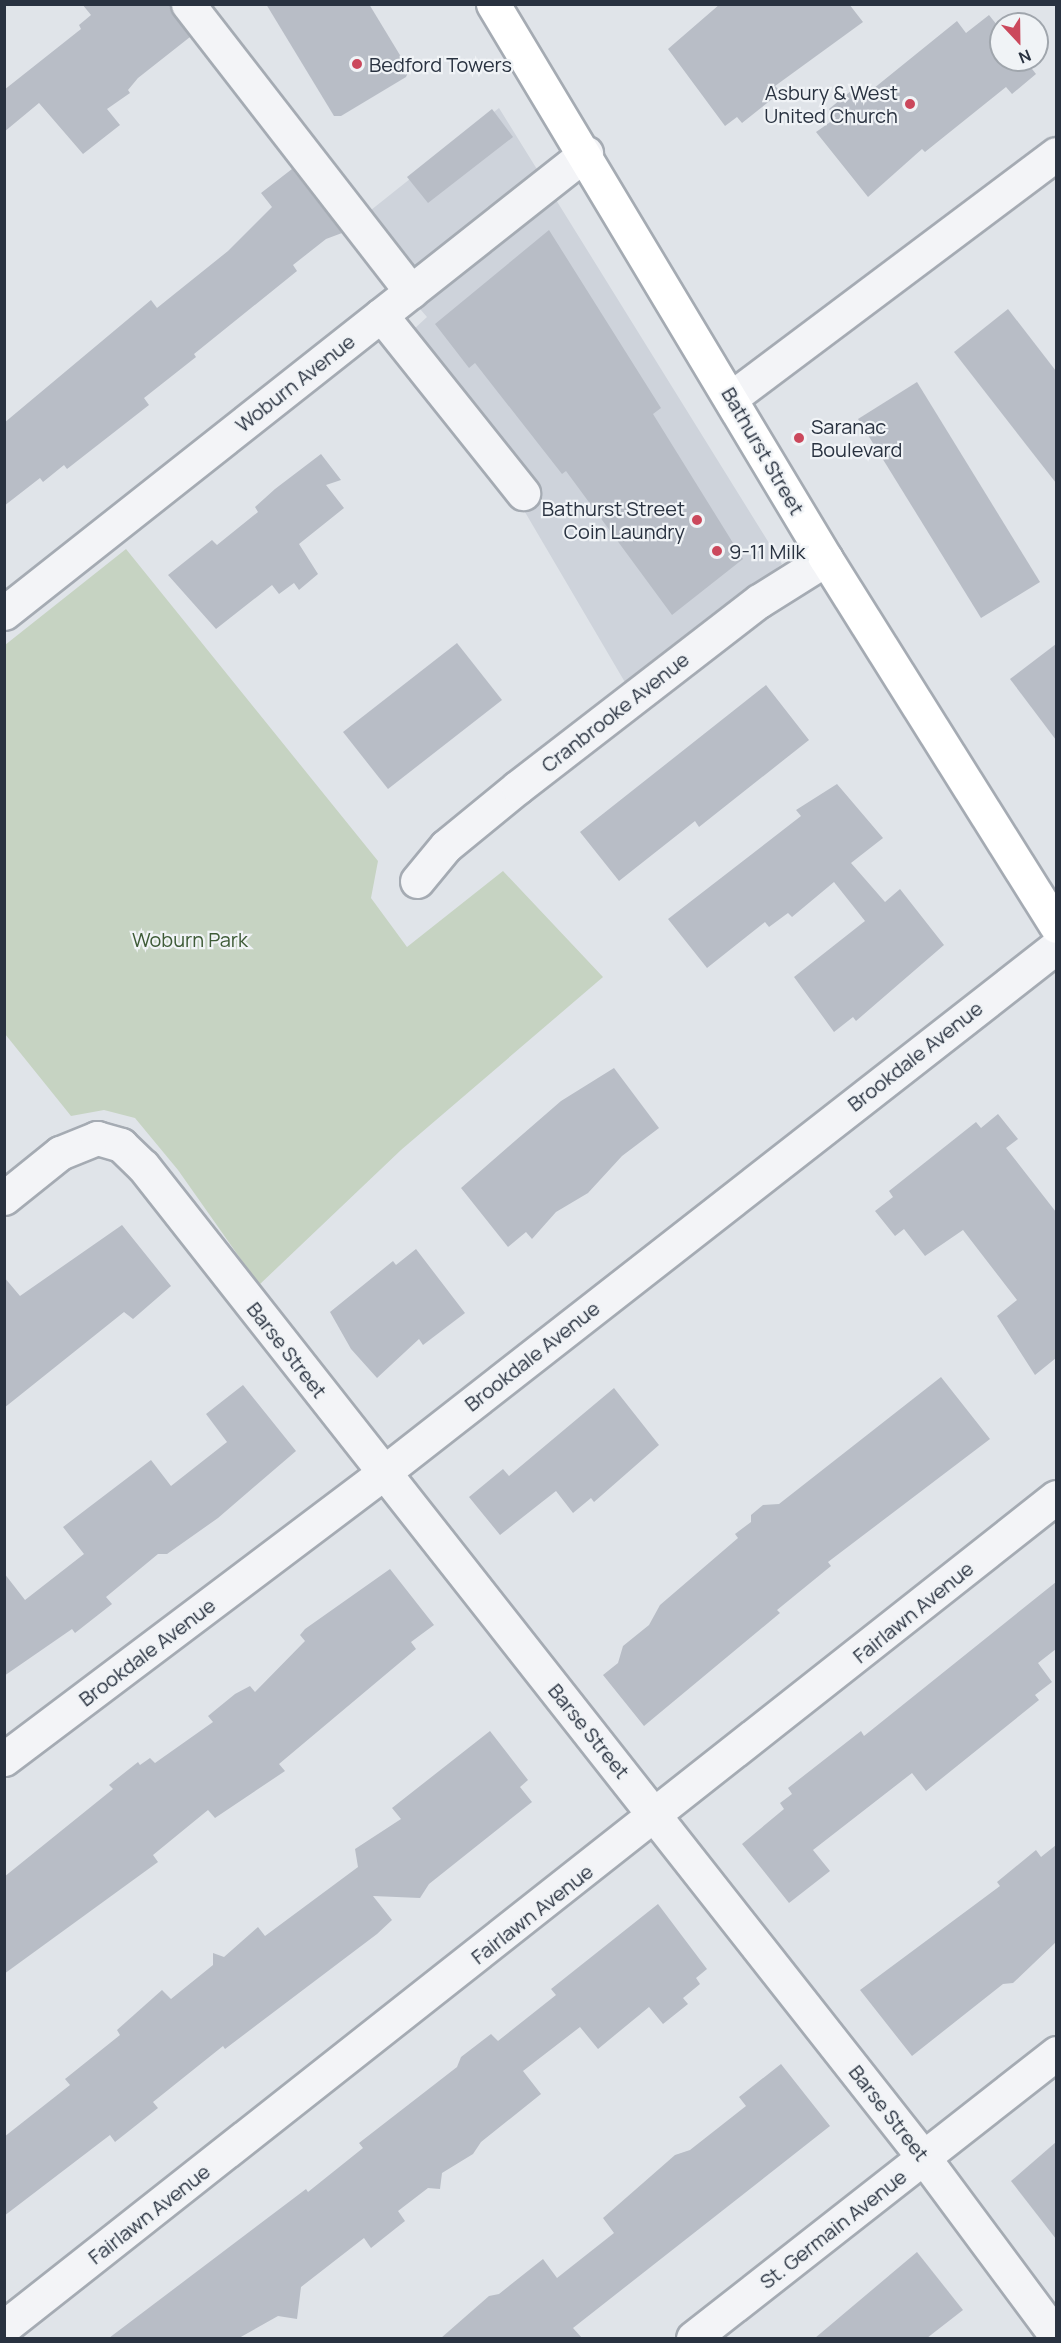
<!DOCTYPE html>
<html>
<head>
<meta charset="utf-8">
<style>
	body { margin:0 }
	#map { position:relative; width:1061px; height:2343px; overflow:hidden; background:#e0e4e9; font-family:Manrope,sans-serif }
	div>[style] { position:absolute }
	.built>* { inset:0; background:#ced3db }
	.green>* { inset:0; background:#c6d3c2 }
	.building>* { inset:0; background:#b8bdc6 }
	.roads { filter:drop-shadow(2px 0 #a5abb3) drop-shadow(-2px 0 #a5abb3) drop-shadow(0 2px #a5abb3) drop-shadow(0 -2px #a5abb3) }
	.minor>* { height:33px; margin:-16.5px; padding:0 16.5px; transform-origin:16.5px; border-radius:16.5px; background:#f3f4f7 }
	.major>* { height:33px; margin:-16.5px; padding:0 16.5px; transform-origin:16.5px; border-radius:16.5px; background:#fff }
	.dots>* { width:16px; height:16px; translate:-50% -50%; box-sizing:border-box; border:3px solid #f0f3f6; border-radius:50% }
	span { translate:-50% -50%; white-space:nowrap; text-align:center; line-height:1.15; -webkit-text-stroke:4.5px #f0f3f6; paint-order:stroke }
	.poi-label { font-size:20px; color:#293240 }
	.left { translate:0 -50%; text-align:left }
	.right { translate:-100% -50%; text-align:right }
	.street-label { font-size:20px; color:#293240 }
	.park-label { font-size:20px; color:#3e5b37 }
	.frame { position:absolute; inset:0; border:6px solid #293240; pointer-events:none }
	.north { position:absolute; left:989px; top:12px; width:60px; height:60px; box-sizing:border-box; background:#f0f3f6; border:2px solid #a0a6ad; border-radius:50%; rotate:158deg; font-size:16px; font-weight:700; line-height:24px; text-align:center; color:#293240 }
	.north::after { content:''; display:block; margin:auto; width:21px; height:27px; background:#cb485c; clip-path:polygon(50% 0,100% 100%,50% 72%,0 100%) }
</style>
</head>
<body>
<div id="map">
	<div class="built">
		<i style="clip-path:polygon(499px 108px,782px 564px,626px 684px,522px 507px,399px 343px,427px 317px,381px 264px,356px 222px)"></i>
	</div>
	<div class="green">
		<i style="clip-path:polygon(126px 549px,378px 861px,371px 898px,407px 947px,503px 871px,603px 977px,401px 1150px,259px 1285px,178px 1170px,135px 1118px,104px 1110px,71px 1116px,5px 1034px,5px 645px)"></i>
	</div>
	<div class="building">
		<i style="clip-path:polygon(82px 4px,170px 4px,190px 37px,138px 78px,128px 90px,130px 93px,107px 109px,120px 125px,83px 154px,39px 103px,4px 132px,4px 90px,81px 29px,79px 25px,91px 15px)"></i>
		<i style="clip-path:polygon(266px 4px,369px 4px,409px 70px,406px 77px,341px 116px,334px 116px)"></i>
		<i style="clip-path:polygon(720px 4px,849px 4px,863px 22px,775px 86px,781px 92px,742px 123px,737px 117px,725px 126px,668px 49px)"></i>
		<i style="clip-path:polygon(989px 15px,1001px 30px,1001px 60px,1025px 60px,1036px 74px,1012px 94px,1006px 87px,925px 152px,922px 149px,868px 197px,816px 132px,836px 118px,829px 109px,851px 91px,856px 98px,868px 93px,957px 21px,966px 33px)"></i>
		<i style="clip-path:polygon(492px 109px,513px 137px,428px 203px,407px 177px)"></i>
		<i style="clip-path:polygon(292px 169px,342px 233px,326px 239px,293px 265px,297px 271px,194px 354px,196px 357px,144px 398px,149px 405px,67px 469px,64px 465px,43px 482px,40px 478px,4px 506px,4px 423px,151px 300px,157px 308px,228px 251px,272px 207px,261px 193px)"></i>
		<i style="clip-path:polygon(549px 230px,661px 408px,653px 414px,743px 559px,672px 615px,566px 471px,562px 474px,475px 363px,469px 368px,435px 324px)"></i>
		<i style="clip-path:polygon(1008px 309px,1056px 371px,1056px 483px,954px 352px)"></i>
		<i style="clip-path:polygon(917px 382px,1040px 582px,981px 618px,858px 419px)"></i>
		<i style="clip-path:polygon(321px 454px,341px 480px,326px 485px,344px 508px,299px 544px,318px 574px,299px 590px,294px 583px,279px 594px,272px 585px,216px 629px,168px 575px,212px 540px,217px 545px,258px 512px,255px 507px,275px 489px)"></i>
		<i style="clip-path:polygon(457px 643px,502px 700px,388px 789px,343px 732px)"></i>
		<i style="clip-path:polygon(1056px 644px,1056px 740px,1010px 679px)"></i>
		<i style="clip-path:polygon(766px 685px,809px 740px,699px 827px,695px 821px,619px 881px,580px 832px)"></i>
		<i style="clip-path:polygon(837px 784px,883px 838px,851px 863px,885px 902px,900px 889px,944px 945px,856px 1021px,853px 1017px,834px 1032px,794px 977px,865px 921px,834px 882px,792px 917px,788px 913px,769px 927px,765px 922px,707px 968px,668px 919px,801px 816px,796px 810px)"></i>
		<i style="clip-path:polygon(614px 1068px,659px 1128px,622px 1156px,588px 1193px,556px 1212px,532px 1239px,526px 1232px,508px 1247px,461px 1188px,561px 1101px)"></i>
		<i style="clip-path:polygon(998px 1114px,1018px 1139px,1006px 1148px,1056px 1212px,1056px 1358px,1035px 1375px,997px 1316px,1017px 1300px,963px 1230px,925px 1256px,904px 1229px,895px 1236px,875px 1211px,893px 1197px,889px 1191px,976px 1122px,981px 1128px)"></i>
		<i style="clip-path:polygon(122px 1225px,171px 1286px,133px 1319px,124px 1312px,4px 1408px,4px 1277px,20px 1296px)"></i>
		<i style="clip-path:polygon(416px 1249px,465px 1313px,423px 1345px,419px 1339px,377px 1378px,351px 1349px,330px 1312px,393px 1261px,396px 1265px)"></i>
		<i style="clip-path:polygon(941px 1377px,990px 1439px,828px 1562px,831px 1566px,777px 1610px,780px 1613px,644px 1726px,603px 1675px,618px 1663px,623px 1646px,649px 1625px,660px 1605px,738px 1538px,735px 1534px,751px 1522px,751px 1515px,763px 1505px,779px 1504px)"></i>
		<i style="clip-path:polygon(243px 1385px,296px 1451px,218px 1518px,167px 1554px,158px 1554px,106px 1597px,112px 1604px,75px 1633px,72px 1629px,4px 1676px,4px 1573px,25px 1600px,84px 1554px,63px 1527px,151px 1460px,171px 1486px,227px 1442px,206px 1414px)"></i>
		<i style="clip-path:polygon(614px 1388px,659px 1445px,594px 1502px,591px 1498px,573px 1513px,556px 1491px,500px 1535px,469px 1497px,503px 1469px,509px 1476px)"></i>
		<i style="clip-path:polygon(390px 1569px,434px 1625px,411px 1642px,416px 1649px,279px 1764px,285px 1771px,215px 1818px,208px 1810px,153px 1855px,158px 1862px,4px 1974px,4px 1877px,113px 1789px,109px 1785px,138px 1762px,140px 1765px,150px 1758px,155px 1763px,213px 1722px,208px 1716px,235px 1694px,250px 1686px,255px 1692px,305px 1641px,300px 1635px,305px 1629px)"></i>
		<i style="clip-path:polygon(1056px 1582px,1056px 1649px,1038px 1663px,1052px 1682px,1035px 1695px,1039px 1700px,926px 1791px,912px 1773px,813px 1850px,830px 1871px,789px 1903px,742px 1844px,784px 1809px,780px 1803px,792px 1794px,788px 1788px,861px 1731px,864px 1736px)"></i>
		<i style="clip-path:polygon(490px 1731px,528px 1780px,520px 1787px,532px 1802px,429px 1884px,420px 1898px,373px 1896px,392px 1920px,377px 1934px,225px 2049px,223px 2046px,153px 2102px,158px 2108px,115px 2142px,110px 2135px,4px 2216px,4px 2137px,70px 2085px,65px 2079px,120px 2035px,117px 2030px,162px 1990px,171px 1999px,213px 1965px,213px 1953px,224px 1957px,258px 1927px,265px 1936px,358px 1867px,355px 1849px,401px 1819px,392px 1808px)"></i>
		<i style="clip-path:polygon(1056px 1845px,1056px 1942px,1013px 1983px,1003px 1984px,912px 2056px,860px 1990px,1000px 1886px,997px 1882px,1036px 1850px,1041px 1857px)"></i>
		<i style="clip-path:polygon(658px 1904px,707px 1969px,696px 1978px,700px 1984px,683px 1998px,688px 2004px,663px 2024px,649px 2007px,598px 2049px,580px 2027px,523px 2071px,541px 2094px,481px 2142px,473px 2154px,442px 2173px,440px 2189px,428px 2188px,398px 2211px,405px 2221px,371px 2248px,364px 2238px,301px 2287px,297px 2319px,278px 2316px,239px 2338px,109px 2338px,306px 2189px,308px 2192px,363px 2148px,359px 2143px,457px 2067px,461px 2057px,491px 2034px,498px 2041px,556px 1995px,551px 1989px)"></i>
		<i style="clip-path:polygon(781px 2064px,830px 2126px,573px 2328px,582px 2338px,441px 2338px,489px 2296px,499px 2294px,543px 2259px,557px 2278px,614px 2233px,603px 2218px,675px 2155px,690px 2150px,746px 2106px,739px 2097px)"></i>
		<i style="clip-path:polygon(1056px 2142px,1056px 2239px,1011px 2181px)"></i>
		<i style="clip-path:polygon(917px 2252px,963px 2310px,927px 2338px,815px 2338px)"></i>
	</div>
	<div class="roads">
		<div class="minor">
			<i style="left:188px;top:4px;width:364px;rotate:52.2deg"></i>
			<i style="left:381px;top:315px;width:228px;rotate:51.4deg"></i>
			<i style="left:731px;top:398px;width:406px;rotate:-36.9deg"></i>
			<i style="left:4px;top:613px;width:742px;rotate:-38.32deg"></i>
			<i style="left:417px;top:881px;width:45px;rotate:-50.4deg"></i>
			<i style="left:446px;top:846px;width:93px;rotate:-39.3deg"></i>
			<i style="left:518px;top:787px;width:304px;rotate:-37.7deg"></i>
			<i style="left:759px;top:601px;width:79px;rotate:-32.1deg"></i>
			<i style="left:4px;top:1198px;width:72px;rotate:-38.8deg"></i>
			<i style="left:60px;top:1153px;width:40px;rotate:-22deg"></i>
			<i style="left:97px;top:1138px;width:25px;rotate:16deg"></i>
			<i style="left:121px;top:1145px;width:30px;rotate:44deg"></i>
			<i style="left:143px;top:1166px;width:1263px;rotate:51.79deg"></i>
			<i style="left:924px;top:2158px;width:222px;rotate:53.4deg"></i>
			<i style="left:4px;top:1759px;width:475px;rotate:-37deg"></i>
			<i style="left:383px;top:1473px;width:854px;rotate:-38.01deg"></i>
			<i style="left:4px;top:2327px;width:1340px;rotate:-38.27deg"></i>
			<i style="left:693px;top:2338px;width:462px;rotate:-38.1deg"></i>
		</div>
		<div class="major">
			<i style="left:493px;top:4px;width:647px;rotate:59.04deg"></i>
			<i style="left:826px;top:559px;width:433px;rotate:57.9deg"></i>
		</div>
	</div>
	<div class="dots">
		<i style="left:357px;top:64px;background:#cb485c"></i>
		<i style="left:910px;top:104px;background:#cb485c"></i>
		<i style="left:799px;top:438px;background:#cb485c"></i>
		<i style="left:697px;top:520px;background:#cb485c"></i>
		<i style="left:717px;top:551px;background:#cb485c"></i>
	</div>
	<div class="poi-label">
		<span class="left" style="left:369px;top:64px">Bedford Towers</span>
		<span class="right" style="left:898px;top:104px">Asbury &amp; West<br>United Church</span>
		<span class="left" style="left:811px;top:438px">Saranac<br>Boulevard</span>
		<span class="right" style="left:685px;top:520px">Bathurst Street<br>Coin Laundry</span>
		<span class="left" style="left:729px;top:551px">9-11 Milk</span>
	</div>
	<div class="street-label">
		<span style="left:295px;top:383px;rotate:-38deg">Woburn Avenue</span>
		<span style="left:763px;top:451px;rotate:60deg">Bathurst Street</span>
		<span style="left:615px;top:712px;rotate:-38deg">Cranbrooke Avenue</span>
		<span style="left:915px;top:1056px;rotate:-38deg">Brookdale Avenue</span>
		<span style="left:287px;top:1350px;rotate:52deg">Barse Street</span>
		<span style="left:532px;top:1356px;rotate:-38deg">Brookdale Avenue</span>
		<span style="left:913px;top:1612px;rotate:-39deg">Fairlawn Avenue</span>
		<span style="left:147px;top:1652px;rotate:-37deg">Brookdale Avenue</span>
		<span style="left:589px;top:1731px;rotate:51deg">Barse Street</span>
		<span style="left:532px;top:1914px;rotate:-38deg">Fairlawn Avenue</span>
		<span style="left:889px;top:2113px;rotate:52deg">Barse Street</span>
		<span style="left:149px;top:2214px;rotate:-38deg">Fairlawn Avenue</span>
		<span style="left:833px;top:2229px;rotate:-38deg">St. Germain Avenue</span>
	</div>
	<div class="park-label">
		<span style="left:190px;top:939px">Woburn Park</span>
	</div>
	<div class="frame"></div>
	<div class="north">N</div>
</div>
</body>
</html>
